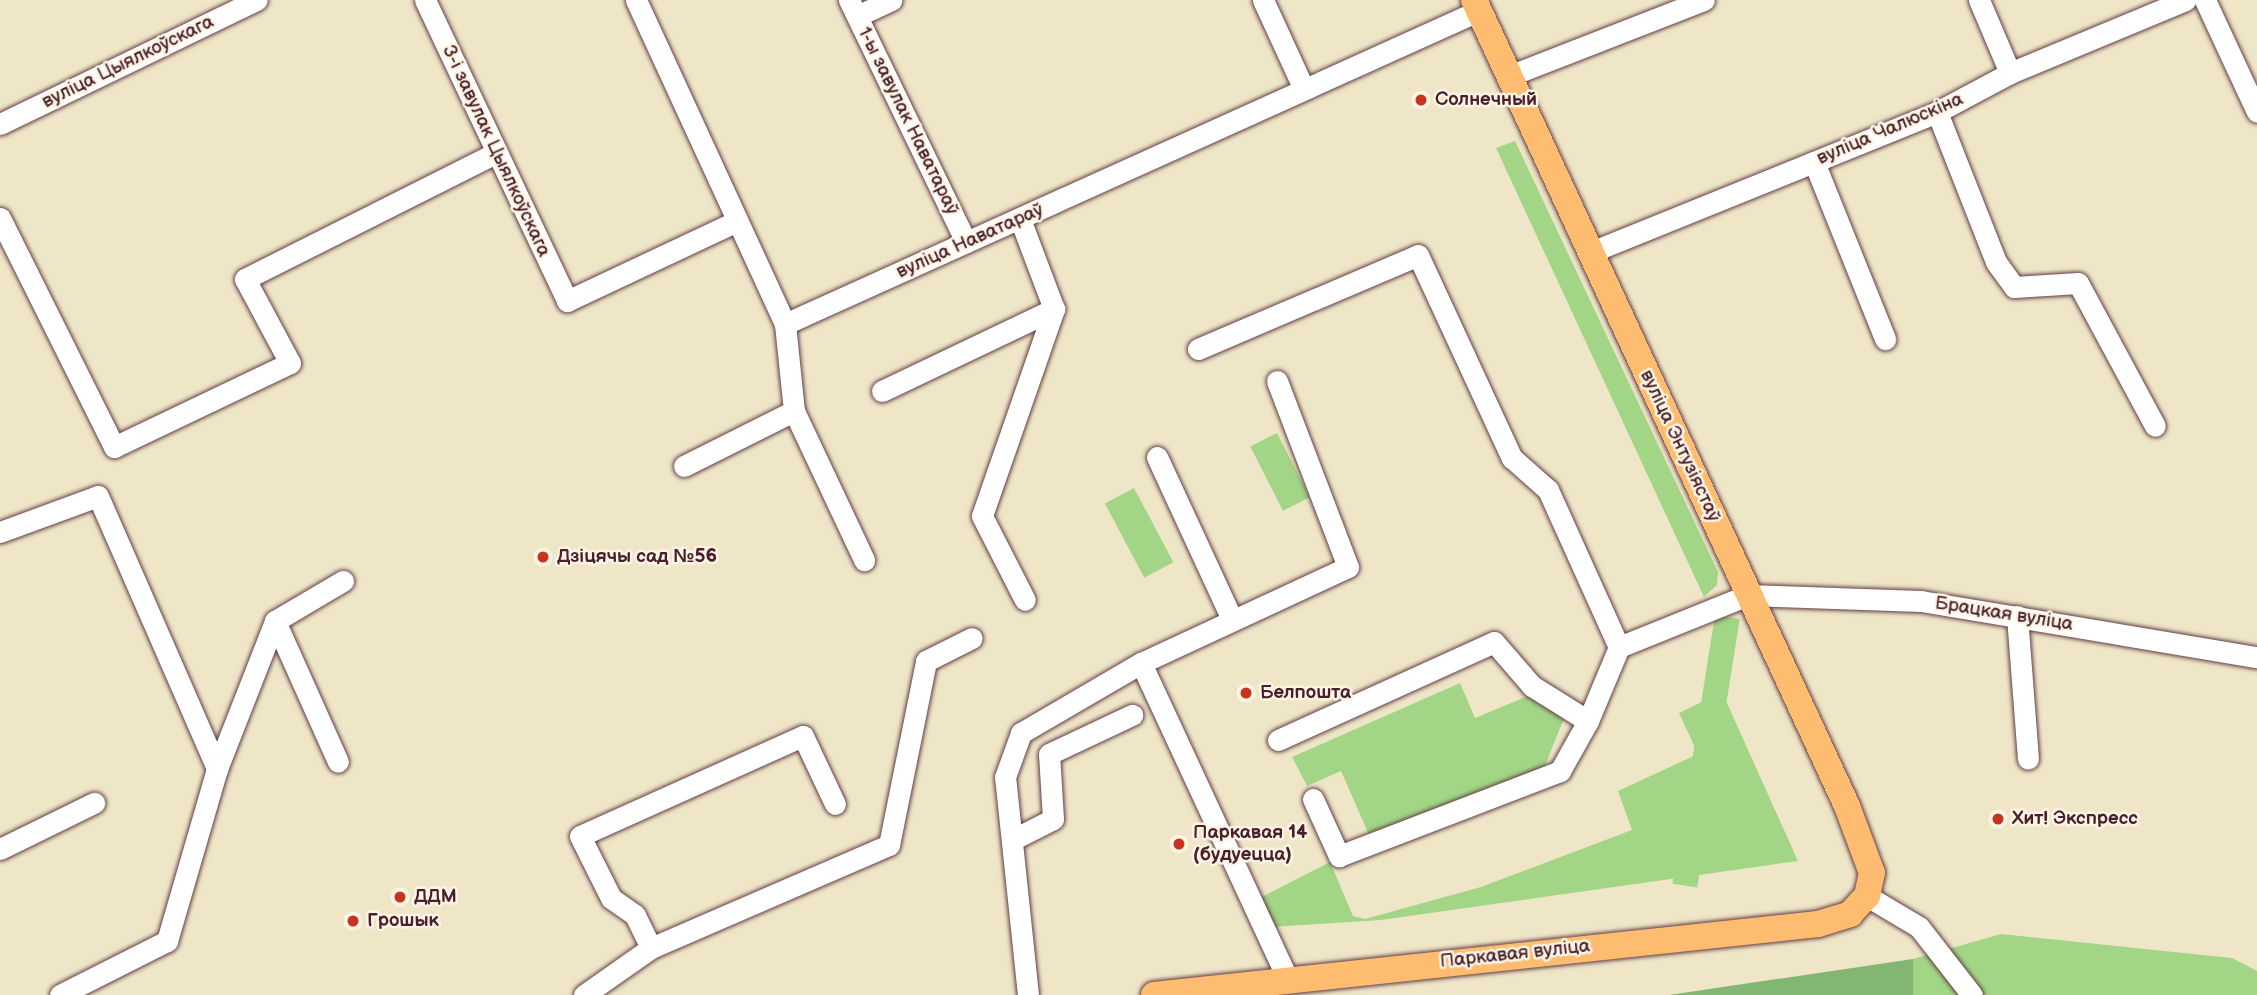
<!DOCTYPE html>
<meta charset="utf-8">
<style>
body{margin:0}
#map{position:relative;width:2257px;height:995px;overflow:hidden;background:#efe6c8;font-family:"Balsamiq Sans",sans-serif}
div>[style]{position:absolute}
.green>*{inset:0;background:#a2d686;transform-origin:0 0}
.forest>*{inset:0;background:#81b773}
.roads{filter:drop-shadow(0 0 2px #633d43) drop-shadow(0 0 2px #633d43)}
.minor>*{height:21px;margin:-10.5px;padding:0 10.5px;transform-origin:10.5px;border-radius:10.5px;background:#fff}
.major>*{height:26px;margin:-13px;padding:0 13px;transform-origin:13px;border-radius:13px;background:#febc70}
.dots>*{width:19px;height:19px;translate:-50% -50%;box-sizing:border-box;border:4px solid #fcf5e5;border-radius:50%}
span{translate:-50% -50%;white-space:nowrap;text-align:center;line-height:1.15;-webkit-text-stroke:5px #fcf5e5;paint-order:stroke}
.street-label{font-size:19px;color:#4a1f2b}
.poi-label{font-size:19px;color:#4a1f2b;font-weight:700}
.left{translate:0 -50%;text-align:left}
</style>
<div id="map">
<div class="green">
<div style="clip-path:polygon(1515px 141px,1718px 572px,1717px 585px,1704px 597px,1496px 148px)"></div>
<div style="left:1277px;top:433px;width:72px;height:30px;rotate:63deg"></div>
<div style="left:1134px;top:488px;width:84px;height:33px;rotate:62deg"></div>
<div style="left:1715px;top:615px;width:25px;height:272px;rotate:9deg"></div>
<div style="clip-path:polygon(1460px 683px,1475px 718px,1530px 695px,1565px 716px,1544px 768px,1370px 837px,1341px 771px,1307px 786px,1292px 757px)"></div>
<div style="clip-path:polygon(1722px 692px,1798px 861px,1381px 920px,1271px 927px,1260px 898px,1330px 862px,1353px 916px,1365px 919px,1481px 887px,1632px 830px,1618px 791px,1698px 754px,1679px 713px)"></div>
<div style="clip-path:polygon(2001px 934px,2232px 958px,2257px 971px,2257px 995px,1913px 995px,1913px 959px)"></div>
</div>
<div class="forest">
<div style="clip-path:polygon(1913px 959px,1913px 995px,1669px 995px)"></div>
</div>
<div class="roads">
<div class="minor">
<div style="left:425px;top:0;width:333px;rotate:64.7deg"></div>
<div style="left:567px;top:301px;width:188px;rotate:-25.2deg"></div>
<div style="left:636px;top:0;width:357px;rotate:65.3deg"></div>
<div style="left:785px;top:324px;width:760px;rotate:-24.31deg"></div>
<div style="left:849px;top:0;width:269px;rotate:64.2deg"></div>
<div style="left:1263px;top:0;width:98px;rotate:65.3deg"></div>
<div style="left:1979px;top:0;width:79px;rotate:67deg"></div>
<div style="left:2205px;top:0;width:123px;rotate:65.1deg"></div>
<div style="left:857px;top:16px;width:38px;rotate:-25deg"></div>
<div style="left:1509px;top:76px;width:209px;rotate:-21.3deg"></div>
<div style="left:1937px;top:112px;width:161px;rotate:68.5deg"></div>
<div style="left:1996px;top:262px;width:31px;rotate:54deg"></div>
<div style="left:2014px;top:287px;width:64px;rotate:-3.6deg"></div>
<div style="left:2078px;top:283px;width:162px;rotate:61.7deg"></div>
<div style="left:0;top:124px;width:285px;rotate:-25.8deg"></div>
<div style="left:1814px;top:162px;width:191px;rotate:68.1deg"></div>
<div style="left:0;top:218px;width:256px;rotate:63.5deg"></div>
<div style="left:114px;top:447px;width:195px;rotate:-25.5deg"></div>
<div style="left:290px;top:363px;width:95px;rotate:-118.2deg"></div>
<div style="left:245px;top:279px;width:282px;rotate:-26.7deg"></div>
<div style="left:1020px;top:219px;width:96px;rotate:69.3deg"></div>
<div style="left:1054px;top:309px;width:219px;rotate:109.2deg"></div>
<div style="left:982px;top:516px;width:94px;rotate:62.9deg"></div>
<div style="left:1591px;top:252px;width:373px;rotate:-22deg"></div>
<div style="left:1937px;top:112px;width:83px;rotate:-28.1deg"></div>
<div style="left:2010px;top:73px;width:190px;rotate:-22.6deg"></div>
<div style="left:785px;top:324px;width:87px;rotate:84.1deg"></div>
<div style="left:794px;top:411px;width:165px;rotate:64.8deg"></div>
<div style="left:1198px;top:349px;width:239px;rotate:-23.1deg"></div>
<div style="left:1418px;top:255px;width:224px;rotate:65.2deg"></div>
<div style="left:1512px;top:458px;width:48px;rotate:41.6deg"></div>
<div style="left:1548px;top:490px;width:172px;rotate:65.7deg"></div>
<div style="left:1277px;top:381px;width:199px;rotate:69.1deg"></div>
<div style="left:1348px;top:567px;width:228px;rotate:155.1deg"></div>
<div style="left:1141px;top:663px;width:346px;rotate:65.1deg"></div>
<div style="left:882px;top:391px;width:191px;rotate:-25.5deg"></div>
<div style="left:1157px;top:457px;width:176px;rotate:65.2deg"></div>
<div style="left:684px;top:466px;width:123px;rotate:-26.6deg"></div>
<div style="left:0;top:532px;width:104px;rotate:-20.2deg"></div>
<div style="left:98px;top:496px;width:298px;rotate:66.4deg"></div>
<div style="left:2017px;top:616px;width:143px;rotate:85.6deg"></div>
<div style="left:275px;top:621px;width:79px;rotate:-30.5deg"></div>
<div style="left:1278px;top:740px;width:237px;rotate:-24.4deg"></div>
<div style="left:1494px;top:642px;width:58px;rotate:49.2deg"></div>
<div style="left:1532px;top:686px;width:66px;rotate:32deg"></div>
<div style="left:1588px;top:721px;width:80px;rotate:-67.3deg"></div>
<div style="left:1619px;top:647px;width:139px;rotate:-22deg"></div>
<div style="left:1748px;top:595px;width:173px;rotate:2deg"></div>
<div style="left:1921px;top:601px;width:341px;rotate:9.5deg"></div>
<div style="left:1313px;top:799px;width:63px;rotate:65.5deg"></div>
<div style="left:1339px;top:856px;width:237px;rotate:-21deg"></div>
<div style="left:1560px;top:771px;width:57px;rotate:-60.8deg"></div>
<div style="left:1012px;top:840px;width:46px;rotate:-27.1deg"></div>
<div style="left:1053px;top:819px;width:65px;rotate:-93.5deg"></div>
<div style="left:1049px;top:754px;width:92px;rotate:-25.2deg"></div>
<div style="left:0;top:849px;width:105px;rotate:-26.1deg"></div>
<div style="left:1867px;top:896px;width:61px;rotate:30.8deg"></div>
<div style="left:1919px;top:927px;width:86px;rotate:52.1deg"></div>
<div style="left:651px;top:948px;width:259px;rotate:-23.4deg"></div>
<div style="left:889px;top:845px;width:188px;rotate:-78.6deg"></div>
<div style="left:926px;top:661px;width:51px;rotate:-26.6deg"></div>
<div style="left:60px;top:995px;width:120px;rotate:-26.8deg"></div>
<div style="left:167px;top:941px;width:179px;rotate:-73.8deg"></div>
<div style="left:217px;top:769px;width:159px;rotate:-68.6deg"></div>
<div style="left:275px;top:621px;width:154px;rotate:65.9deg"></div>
<div style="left:584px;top:995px;width:82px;rotate:-35deg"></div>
<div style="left:651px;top:948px;width:37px;rotate:-116deg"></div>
<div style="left:635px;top:915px;width:29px;rotate:-145deg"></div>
<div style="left:611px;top:898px;width:69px;rotate:-116.6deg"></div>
<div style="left:580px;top:836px;width:244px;rotate:-24.2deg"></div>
<div style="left:803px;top:736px;width:75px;rotate:64.8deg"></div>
<div style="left:1028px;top:995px;width:219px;rotate:-96deg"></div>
<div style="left:1005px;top:777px;width:47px;rotate:-70deg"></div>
<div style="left:1021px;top:733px;width:139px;rotate:-30.3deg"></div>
</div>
<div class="major">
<div style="left:1154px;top:995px;width:668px;rotate:-6.1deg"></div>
<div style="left:1818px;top:924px;width:34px;rotate:-17deg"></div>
<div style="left:1850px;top:914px;width:25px;rotate:-47deg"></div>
<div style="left:1867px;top:896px;width:24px;rotate:-78deg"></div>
<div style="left:1872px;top:873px;width:72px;rotate:-110.5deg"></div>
<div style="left:1847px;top:806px;width:888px;rotate:-114.83deg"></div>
</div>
</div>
<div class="dots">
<div style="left:1421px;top:100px;background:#c8321e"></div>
<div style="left:543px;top:557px;background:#c8321e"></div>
<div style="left:1246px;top:693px;background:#c8321e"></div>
<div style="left:1998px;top:819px;background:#c8321e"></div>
<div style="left:1179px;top:844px;background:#c8321e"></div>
<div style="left:400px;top:897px;background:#c8321e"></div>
<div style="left:353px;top:921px;background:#c8321e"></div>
</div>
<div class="street-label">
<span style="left:128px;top:62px;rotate:-26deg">вуліца Цыялкоўскага</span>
<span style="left:908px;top:121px;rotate:64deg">1-ы завулак Наватараў</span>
<span style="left:1890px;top:129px;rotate:-23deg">вуліца Чалюскіна</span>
<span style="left:496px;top:151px;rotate:65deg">3-і завулак Цыялкоўскага</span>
<span style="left:970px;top:241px;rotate:-24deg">вуліца Наватараў</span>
<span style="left:1680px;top:446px;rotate:65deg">вуліца Энтузіястаў</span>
<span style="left:2004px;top:614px;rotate:9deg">Брацкая вуліца</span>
<span style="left:1515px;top:954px;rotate:-6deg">Паркавая вуліца</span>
</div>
<div class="poi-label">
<span class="left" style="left:1435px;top:100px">Солнечный</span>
<span class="left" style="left:557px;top:557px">Дзіцячы сад №56</span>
<span class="left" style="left:1260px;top:693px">Белпошта</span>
<span class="left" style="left:2012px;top:819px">Хит! Экспресс</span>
<span class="left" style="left:1193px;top:844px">Паркавая 14<br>(будуецца)</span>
<span class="left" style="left:414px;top:897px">ДДМ</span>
<span class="left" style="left:367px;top:921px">Грошык</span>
</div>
</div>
